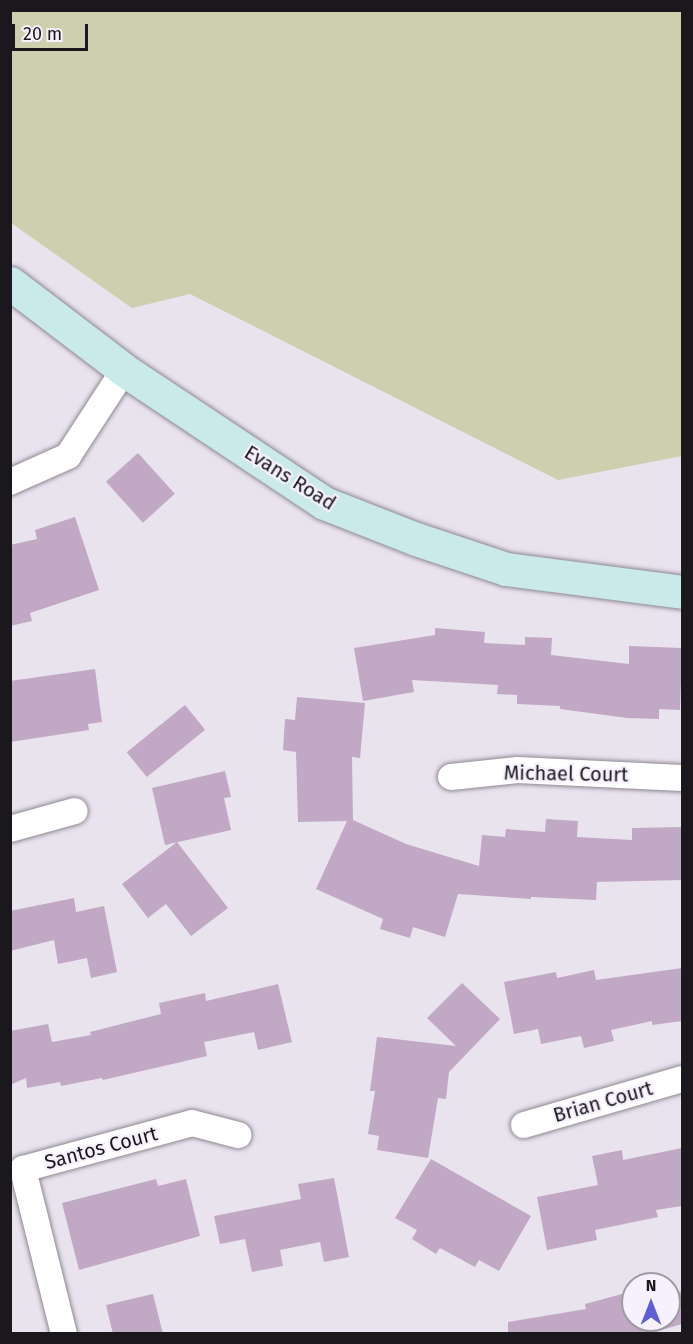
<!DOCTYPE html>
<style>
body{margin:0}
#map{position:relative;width:693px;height:1344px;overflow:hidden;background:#e9e3ee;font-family:"Fira Sans",sans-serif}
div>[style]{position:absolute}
.green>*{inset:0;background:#cdcfae}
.building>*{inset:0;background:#c1a8c4;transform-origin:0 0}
.roads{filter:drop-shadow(0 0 2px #8e8993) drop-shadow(0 0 2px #8e8993)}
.street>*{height:26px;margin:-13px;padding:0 13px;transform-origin:13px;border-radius:13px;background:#fff}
.secondary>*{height:33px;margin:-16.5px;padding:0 16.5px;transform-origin:16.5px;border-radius:16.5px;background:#cae9e9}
span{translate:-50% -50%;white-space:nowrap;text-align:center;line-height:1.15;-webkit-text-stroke:4.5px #f6f1fc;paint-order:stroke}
.street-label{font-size:20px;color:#1a181c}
.frame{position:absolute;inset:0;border:12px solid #1a181c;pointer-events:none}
.north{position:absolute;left:621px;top:1272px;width:60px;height:60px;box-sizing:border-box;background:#f6f1fc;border:2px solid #9e9aa2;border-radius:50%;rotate:0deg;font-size:16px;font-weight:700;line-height:24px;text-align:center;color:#1a181c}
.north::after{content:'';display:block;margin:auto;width:21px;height:27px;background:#605ed6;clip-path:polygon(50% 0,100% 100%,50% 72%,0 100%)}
.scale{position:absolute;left:12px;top:24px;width:76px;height:27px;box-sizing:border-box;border:3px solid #1a181c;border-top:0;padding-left:8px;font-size:18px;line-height:21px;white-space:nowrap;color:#1a181c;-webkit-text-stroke:4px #f6f1fc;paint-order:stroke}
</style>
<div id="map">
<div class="green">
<div style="clip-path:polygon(11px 10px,682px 11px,682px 456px,558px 480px,190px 294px,132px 308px,11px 223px)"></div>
</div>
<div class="building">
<div style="left:138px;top:453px;width:55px;height:43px;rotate:48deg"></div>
<div style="clip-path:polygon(75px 517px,99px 590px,30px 613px,32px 621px,10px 626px,10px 545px,37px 539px,35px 530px)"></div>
<div style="clip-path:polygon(435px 628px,485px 632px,484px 643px,525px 645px,525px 637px,552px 638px,551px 655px,629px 664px,629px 646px,682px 648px,680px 710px,659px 709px,659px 719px,627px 718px,560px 709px,560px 706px,517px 704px,517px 695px,497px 694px,498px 685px,412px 680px,414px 692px,363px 701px,354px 648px,435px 635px)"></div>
<div style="clip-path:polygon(95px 669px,102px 722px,88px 724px,89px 730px,10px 742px,10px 681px)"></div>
<div style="clip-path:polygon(297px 697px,365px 703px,360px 758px,352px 757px,353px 820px,406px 844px,479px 866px,482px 835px,505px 837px,506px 829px,545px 832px,546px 819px,578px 821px,577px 837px,632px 840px,632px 828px,682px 827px,682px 880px,597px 882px,596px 900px,531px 897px,531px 899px,458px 894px,445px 937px,413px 927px,410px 938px,380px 929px,383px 919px,316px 889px,347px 821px,298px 822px,296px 752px,283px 750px,285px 719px,295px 720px)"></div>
<div style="left:185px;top:705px;width:32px;height:75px;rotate:51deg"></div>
<div style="clip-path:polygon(225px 771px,231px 797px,224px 798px,231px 830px,165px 845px,152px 788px)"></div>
<div style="clip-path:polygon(177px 842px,228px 908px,191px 936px,166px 904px,148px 918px,122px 884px)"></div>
<div style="clip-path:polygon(74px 898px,76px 912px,104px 906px,117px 972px,91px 978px,87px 958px,58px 964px,54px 940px,10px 951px,10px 911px)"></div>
<div style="clip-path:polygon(682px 968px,682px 1021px,652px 1025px,652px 1021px,611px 1030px,614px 1041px,584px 1048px,581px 1036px,541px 1044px,538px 1029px,514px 1034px,504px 982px,556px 972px,557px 978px,594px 970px,596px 980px)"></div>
<div style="clip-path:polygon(462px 983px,500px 1019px,449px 1072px,446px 1099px,438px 1098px,428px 1158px,377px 1150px,379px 1136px,368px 1134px,375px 1091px,370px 1091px,377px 1037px,456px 1046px,427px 1018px)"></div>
<div style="clip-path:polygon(278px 984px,292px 1042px,258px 1050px,254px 1032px,204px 1042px,207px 1056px,103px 1080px,102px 1078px,61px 1086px,60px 1082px,27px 1088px,26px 1078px,10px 1085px,10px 1031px,48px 1024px,52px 1042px,91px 1035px,90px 1032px,161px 1014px,159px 1003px,205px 993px,206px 1001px)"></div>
<div style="clip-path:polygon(682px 1148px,682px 1206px,656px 1210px,658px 1217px,595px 1230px,597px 1240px,547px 1250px,537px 1197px,598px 1185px,592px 1156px,622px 1150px,623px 1160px)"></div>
<div style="clip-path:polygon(431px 1159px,531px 1216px,499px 1271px,479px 1260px,475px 1267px,440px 1248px,436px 1254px,412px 1239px,417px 1230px,395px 1218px)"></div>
<div style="clip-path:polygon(334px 1178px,349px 1257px,324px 1262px,320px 1242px,280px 1250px,283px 1266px,252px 1272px,245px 1239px,220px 1244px,214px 1216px,301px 1199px,298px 1184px)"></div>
<div style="clip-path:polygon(156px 1179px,158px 1186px,186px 1179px,200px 1236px,79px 1270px,62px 1203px)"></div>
<div style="clip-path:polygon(633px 1291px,633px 1320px,669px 1320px,669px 1295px,682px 1291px,682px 1324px,648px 1334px,508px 1334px,508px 1322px,586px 1309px,585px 1304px)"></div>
<div style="clip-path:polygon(153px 1294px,163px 1334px,113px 1334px,106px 1305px)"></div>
</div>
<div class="roads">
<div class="street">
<div style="left:10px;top:482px;width:64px;rotate:-24.1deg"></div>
<div style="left:68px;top:456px;width:103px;rotate:-56.9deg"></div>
<div style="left:451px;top:777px;width:67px;rotate:-6deg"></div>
<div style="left:518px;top:770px;width:164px;rotate:2.8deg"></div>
<div style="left:10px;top:829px;width:67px;rotate:-15.5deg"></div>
<div style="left:524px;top:1125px;width:165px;rotate:-16.2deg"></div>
<div style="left:64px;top:1334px;width:170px;rotate:-104deg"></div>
<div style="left:23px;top:1169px;width:175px;rotate:-15.2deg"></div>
<div style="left:192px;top:1123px;width:48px;rotate:14.6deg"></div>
</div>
<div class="secondary">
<div style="left:10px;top:283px;width:143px;rotate:37.3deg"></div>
<div style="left:124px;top:370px;width:240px;rotate:33.6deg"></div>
<div style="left:324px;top:503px;width:99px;rotate:21.4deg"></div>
<div style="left:416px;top:539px;width:95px;rotate:18.4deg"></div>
<div style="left:506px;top:569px;width:177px;rotate:7.4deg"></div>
</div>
</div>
<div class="street-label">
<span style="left:290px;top:478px;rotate:32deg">Evans Road</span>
<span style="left:566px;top:774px;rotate:1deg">Michael Court</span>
<span style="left:603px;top:1102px;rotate:-16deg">Brian Court</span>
<span style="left:101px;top:1148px;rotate:-15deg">Santos Court</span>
</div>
<div class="frame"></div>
<div class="north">N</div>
<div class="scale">20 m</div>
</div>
